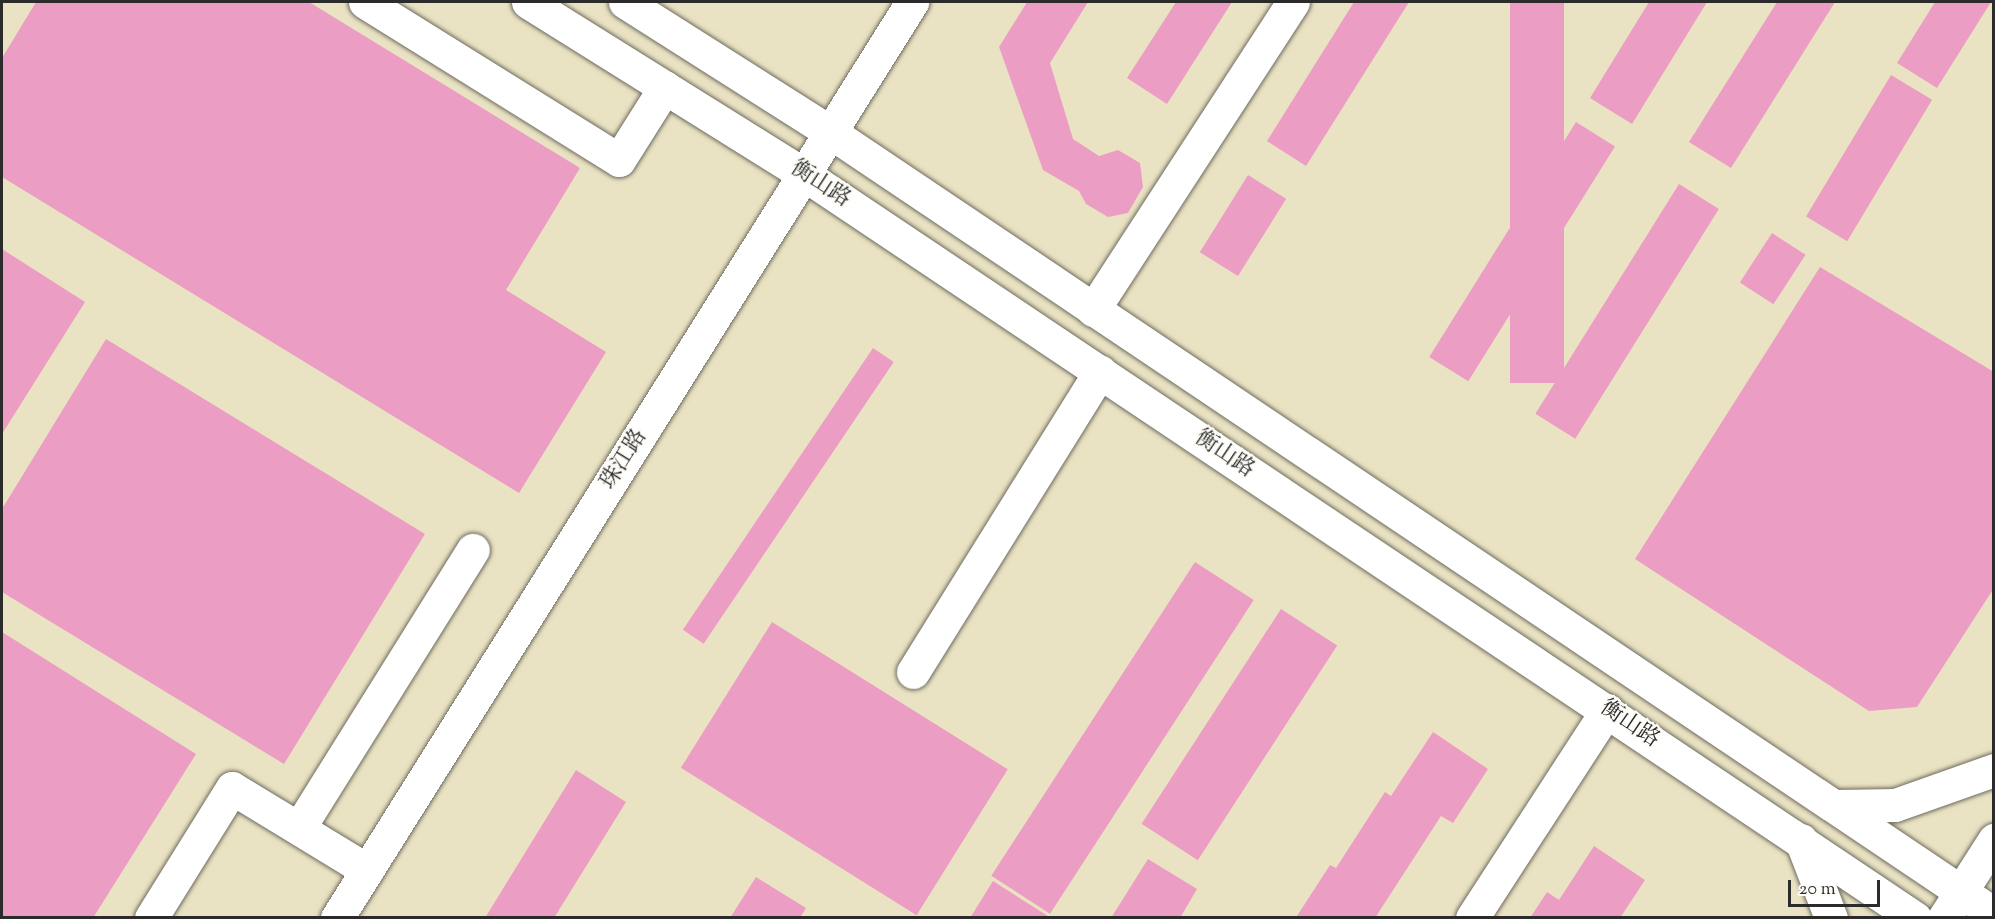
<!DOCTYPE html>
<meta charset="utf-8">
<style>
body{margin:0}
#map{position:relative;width:1995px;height:919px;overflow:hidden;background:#eae3c3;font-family:"Sorts Mill Goudy","Noto Serif SC",serif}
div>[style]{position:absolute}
.building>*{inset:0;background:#ec9dc3;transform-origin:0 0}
.roads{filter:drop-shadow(0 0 2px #6e6b60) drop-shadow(0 0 2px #6e6b60)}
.street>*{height:33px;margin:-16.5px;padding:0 16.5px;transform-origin:16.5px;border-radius:16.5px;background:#fff}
.secondary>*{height:33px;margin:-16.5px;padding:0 16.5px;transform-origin:16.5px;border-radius:16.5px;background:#fff}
.primary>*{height:33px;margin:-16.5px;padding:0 16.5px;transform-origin:16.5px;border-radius:16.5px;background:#fff}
span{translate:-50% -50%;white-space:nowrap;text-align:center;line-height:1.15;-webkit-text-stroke:4.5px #fdfcf7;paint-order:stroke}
.street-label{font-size:22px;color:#2b2b2b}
.frame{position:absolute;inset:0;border:3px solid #2b2b2b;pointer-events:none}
.scale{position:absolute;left:1788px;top:880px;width:92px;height:27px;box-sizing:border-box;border:3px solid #2b2b2b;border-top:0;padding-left:8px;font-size:18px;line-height:21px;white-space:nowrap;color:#2b2b2b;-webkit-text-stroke:4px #fdfcf7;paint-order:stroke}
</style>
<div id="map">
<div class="building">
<div style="clip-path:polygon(36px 2px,309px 2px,580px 168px,506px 290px,606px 352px,519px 493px,2px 177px,2px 58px)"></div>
<div style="clip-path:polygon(1027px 2px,1088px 2px,1050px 63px,1073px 139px,1099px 156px,1118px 150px,1140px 163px,1143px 187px,1128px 213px,1108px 217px,1086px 204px,1079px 191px,1043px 170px,999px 47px)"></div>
<div style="clip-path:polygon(1176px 2px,1232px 2px,1167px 104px,1127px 78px)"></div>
<div style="clip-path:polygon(1354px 2px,1409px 2px,1306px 166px,1267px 141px)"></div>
<div style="left:1510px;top:2px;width:54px;height:381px"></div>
<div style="clip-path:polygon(1649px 2px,1707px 2px,1632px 124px,1590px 98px)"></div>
<div style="clip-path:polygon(1777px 2px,1835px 2px,1731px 168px,1689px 142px)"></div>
<div style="clip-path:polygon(1935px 2px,1991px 2px,1937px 88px,1897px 63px)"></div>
<div style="left:1891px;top:75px;width:48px;height:165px;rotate:31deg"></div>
<div style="left:1576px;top:122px;width:46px;height:277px;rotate:32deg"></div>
<div style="left:1248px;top:175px;width:45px;height:91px;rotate:32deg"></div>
<div style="left:1679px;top:184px;width:47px;height:271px;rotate:32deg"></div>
<div style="left:1772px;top:233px;width:40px;height:59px;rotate:33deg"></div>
<div style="clip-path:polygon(2px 249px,85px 302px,2px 434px)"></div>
<div style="clip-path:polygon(1820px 267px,1994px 372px,1994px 588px,1917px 707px,1869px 711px,1635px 559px)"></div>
<div style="clip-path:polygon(106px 339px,425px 534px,284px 764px,2px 592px,2px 509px)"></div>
<div style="left:873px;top:348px;width:25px;height:340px;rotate:34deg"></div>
<div style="left:1195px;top:562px;width:70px;height:374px;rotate:33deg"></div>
<div style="left:1281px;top:609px;width:67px;height:256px;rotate:33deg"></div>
<div style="left:772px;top:622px;width:278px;height:172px;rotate:32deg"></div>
<div style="clip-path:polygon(2px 632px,196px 754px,93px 918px,2px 918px)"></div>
<div style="clip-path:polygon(1433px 732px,1488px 769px,1453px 823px,1441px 816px,1375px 918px,1297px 916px,1330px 865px,1336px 868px,1385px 792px,1391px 796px)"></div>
<div style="clip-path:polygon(576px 770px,626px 802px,554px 918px,485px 918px)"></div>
<div style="clip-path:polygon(1594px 846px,1645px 880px,1620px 918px,1530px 918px,1547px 892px,1559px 900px)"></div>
<div style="clip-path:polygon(1148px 859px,1197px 889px,1180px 918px,1111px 918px)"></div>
<div style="clip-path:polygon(756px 877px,806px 908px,800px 918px,730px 918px)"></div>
<div style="clip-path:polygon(993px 881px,1051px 918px,970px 918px)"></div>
</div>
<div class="roads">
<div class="street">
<div style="left:365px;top:2px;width:299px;rotate:31.9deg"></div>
<div style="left:619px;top:160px;width:86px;rotate:-57.8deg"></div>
<div style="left:1093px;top:310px;width:367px;rotate:-57deg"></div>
<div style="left:913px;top:672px;width:354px;rotate:-58.1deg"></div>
<div style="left:299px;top:828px;width:328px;rotate:-58deg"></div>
<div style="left:151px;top:918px;width:153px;rotate:-58.1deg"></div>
<div style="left:232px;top:788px;width:158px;rotate:31.3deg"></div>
<div style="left:1472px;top:918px;width:248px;rotate:-57deg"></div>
</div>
<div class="secondary">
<div style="left:528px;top:2px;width:327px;rotate:32deg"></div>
<div style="left:805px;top:175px;width:1336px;rotate:33.8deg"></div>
<div style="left:625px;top:2px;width:243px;rotate:32.4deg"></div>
<div style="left:830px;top:132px;width:1402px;rotate:33.89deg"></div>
<div style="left:1836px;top:806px;width:59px;rotate:-1deg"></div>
<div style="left:1895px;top:805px;width:105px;rotate:-19.5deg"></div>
<div style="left:337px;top:918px;width:1082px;rotate:-57.88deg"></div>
</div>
<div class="primary">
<div style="left:1801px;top:840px;width:84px;rotate:69deg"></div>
<div style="left:1944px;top:918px;width:93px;rotate:-57.3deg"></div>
</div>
</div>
<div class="street-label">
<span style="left:820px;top:185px;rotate:33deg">衡山路</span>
<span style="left:1224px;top:455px;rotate:34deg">衡山路</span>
<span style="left:625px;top:460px;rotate:-58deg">珠江路</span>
<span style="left:1629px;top:725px;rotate:34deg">衡山路</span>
</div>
<div class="frame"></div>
<div class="scale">20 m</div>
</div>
